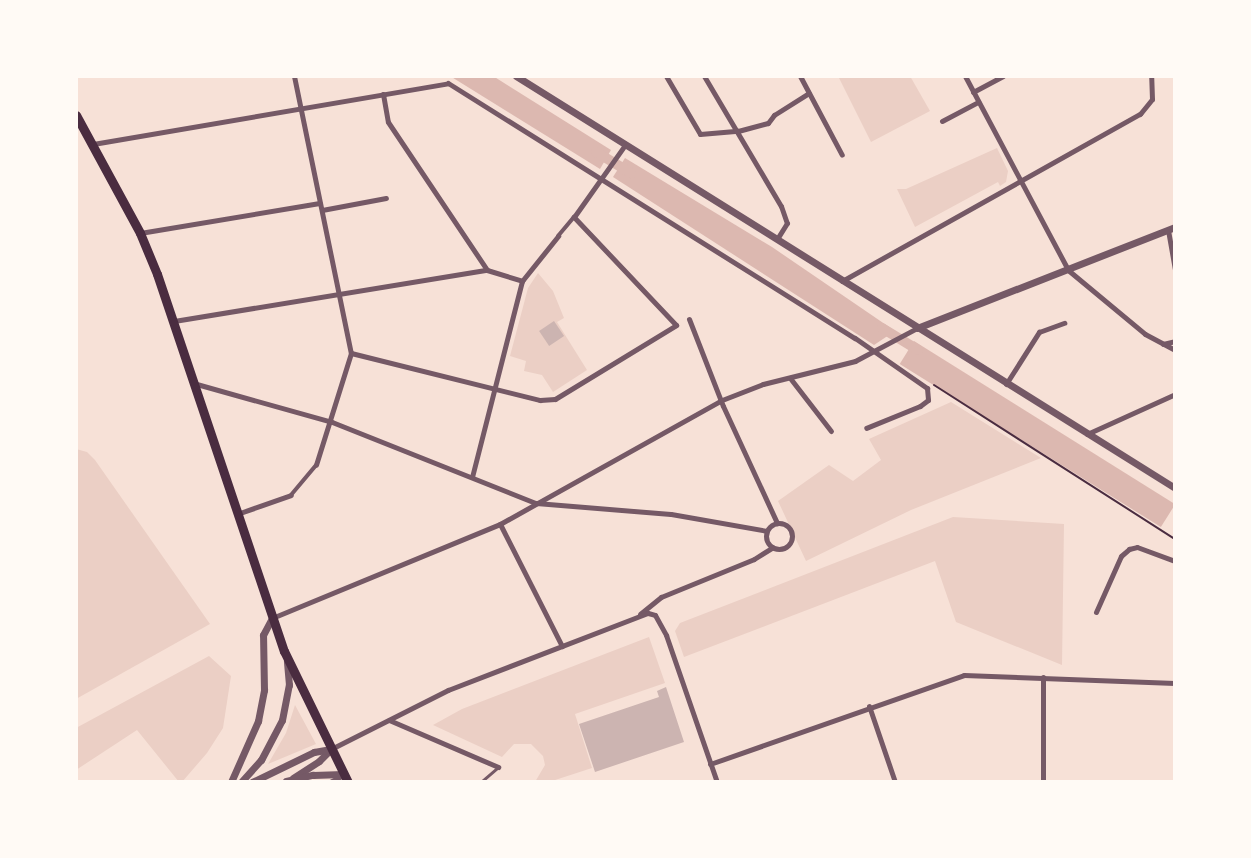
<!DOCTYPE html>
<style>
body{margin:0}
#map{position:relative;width:1251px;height:858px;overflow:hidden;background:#f7e1d7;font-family:"Times New Roman",serif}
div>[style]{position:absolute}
.green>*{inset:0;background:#ebcfc5}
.water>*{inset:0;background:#dcb8b0;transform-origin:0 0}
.canal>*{height:10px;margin:-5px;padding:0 5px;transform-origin:5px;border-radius:5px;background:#dcb8b0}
.building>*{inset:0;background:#ccb4b1;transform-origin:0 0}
.path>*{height:2px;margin:-1px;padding:0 1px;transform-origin:1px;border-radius:1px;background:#4a2c40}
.service>*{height:2.5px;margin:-1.25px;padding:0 1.25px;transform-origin:1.25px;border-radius:1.25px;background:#755966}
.pedestrian>*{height:4px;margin:-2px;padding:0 2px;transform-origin:2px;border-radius:2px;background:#755966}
.minor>*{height:5px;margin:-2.5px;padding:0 2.5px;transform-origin:2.5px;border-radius:2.5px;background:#755966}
.minor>.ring{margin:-2.5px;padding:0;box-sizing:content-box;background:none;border:5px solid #755966;border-radius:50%}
.tertiary>*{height:7px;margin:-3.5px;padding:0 3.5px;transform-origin:3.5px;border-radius:3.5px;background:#755966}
.primary>*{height:9px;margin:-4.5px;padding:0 4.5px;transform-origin:4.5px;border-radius:4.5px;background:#4a2c40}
span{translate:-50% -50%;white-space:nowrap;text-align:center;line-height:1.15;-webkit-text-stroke:4px #fffaf5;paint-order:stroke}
.frame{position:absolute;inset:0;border:78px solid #fffaf5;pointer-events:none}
</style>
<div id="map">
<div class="green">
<div style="clip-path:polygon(838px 76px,910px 76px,930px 111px,871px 142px)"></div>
<div style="clip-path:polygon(997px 148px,1008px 171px,1006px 182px,1000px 186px,998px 182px,915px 227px,897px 189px,906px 189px)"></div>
<div style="clip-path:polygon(538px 273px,553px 291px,564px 318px,557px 322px,587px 370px,553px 392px,542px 375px,524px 371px,526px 361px,510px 356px,528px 288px)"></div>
<div style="clip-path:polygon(951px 402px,1041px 458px,911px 510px,806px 561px,778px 501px,829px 465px,853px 481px,881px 460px,869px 439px)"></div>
<div style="clip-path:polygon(76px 449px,87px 452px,95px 460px,210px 624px,76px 699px)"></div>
<div style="clip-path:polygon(953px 517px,1064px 524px,1062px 665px,956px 622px,935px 561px,684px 657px,675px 631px,680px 623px)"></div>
<div style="clip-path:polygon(649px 637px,665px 683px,575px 714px,592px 768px,549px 782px,535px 782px,545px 765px,543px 756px,531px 744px,514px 744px,502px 757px,433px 725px,462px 709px)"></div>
<div style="clip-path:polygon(209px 656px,231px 676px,223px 728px,207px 753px,182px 782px,179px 782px,137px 730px,76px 770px,76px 728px)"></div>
<div style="clip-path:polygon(295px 705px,316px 744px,268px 764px,286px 733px)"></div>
</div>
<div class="water">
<div style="clip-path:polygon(450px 76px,493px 76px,611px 150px,600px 169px)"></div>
<div style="clip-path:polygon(625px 158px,772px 247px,895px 331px,874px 345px,613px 177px)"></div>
<div style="left:914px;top:341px;width:308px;height:27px;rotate:32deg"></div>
</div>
<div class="canal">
<div style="left:596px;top:152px;width:41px;rotate:31deg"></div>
<div style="left:882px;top:328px;width:42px;rotate:31.4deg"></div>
</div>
<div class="building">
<div style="left:554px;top:321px;width:18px;height:18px;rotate:56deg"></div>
<div style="clip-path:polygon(666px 687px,684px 742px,595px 772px,579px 724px,659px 697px,657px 691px)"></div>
</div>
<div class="path">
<div style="left:934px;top:385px;width:286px;rotate:32.6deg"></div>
</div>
<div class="service">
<div style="left:481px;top:782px;width:23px;rotate:-41deg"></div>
</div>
<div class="pedestrian">
<div style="left:558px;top:236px;width:25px;rotate:-50deg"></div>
<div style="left:291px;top:495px;width:39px;rotate:-50deg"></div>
</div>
<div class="minor">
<div style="left:294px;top:76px;width:283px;rotate:78.4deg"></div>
<div style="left:351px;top:353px;width:117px;rotate:107.4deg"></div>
<div style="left:666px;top:76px;width:67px;rotate:59.6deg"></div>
<div style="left:700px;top:134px;width:38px;rotate:-5deg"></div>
<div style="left:738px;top:131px;width:31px;rotate:-15deg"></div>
<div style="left:768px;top:123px;width:10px;rotate:-53deg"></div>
<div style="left:774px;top:115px;width:41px;rotate:-32.2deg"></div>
<div style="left:704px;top:76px;width:151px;rotate:59.4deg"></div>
<div style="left:781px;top:206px;width:18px;rotate:71deg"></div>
<div style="left:787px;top:223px;width:19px;rotate:122deg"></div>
<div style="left:800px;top:76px;width:89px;rotate:62deg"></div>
<div style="left:965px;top:76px;width:220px;rotate:62deg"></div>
<div style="left:1068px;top:270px;width:100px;rotate:39.7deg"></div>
<div style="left:1145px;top:334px;width:34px;rotate:28deg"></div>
<div style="left:973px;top:92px;width:34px;rotate:-28deg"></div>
<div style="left:383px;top:94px;width:28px;rotate:80deg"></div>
<div style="left:388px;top:122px;width:178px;rotate:56.2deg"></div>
<div style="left:942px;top:121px;width:41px;rotate:-27.8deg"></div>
<div style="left:93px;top:144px;width:360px;rotate:-9.7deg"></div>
<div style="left:448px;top:83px;width:480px;rotate:32.1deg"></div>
<div style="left:855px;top:338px;width:88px;rotate:34.8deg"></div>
<div style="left:927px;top:388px;width:12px;rotate:85deg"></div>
<div style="left:928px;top:400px;width:10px;rotate:143deg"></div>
<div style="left:920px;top:406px;width:58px;rotate:157.8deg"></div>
<div style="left:322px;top:210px;width:65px;rotate:-10.6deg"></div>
<div style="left:1168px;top:230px;width:40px;rotate:80deg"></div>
<div style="left:140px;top:233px;width:182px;rotate:-9.5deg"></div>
<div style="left:842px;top:281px;width:342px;rotate:-29.3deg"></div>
<div style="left:1140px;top:114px;width:19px;rotate:-51deg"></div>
<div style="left:1152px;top:99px;width:23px;rotate:-92deg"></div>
<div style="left:689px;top:319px;width:93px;rotate:68.7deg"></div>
<div style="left:723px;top:406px;width:129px;rotate:65.2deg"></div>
<div style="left:174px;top:321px;width:317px;rotate:-9.3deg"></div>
<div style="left:487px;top:270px;width:37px;rotate:17deg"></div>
<div style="left:1163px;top:344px;width:12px;rotate:-14deg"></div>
<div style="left:351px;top:353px;width:195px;rotate:14deg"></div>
<div style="left:540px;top:400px;width:15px;rotate:-4deg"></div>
<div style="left:555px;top:399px;width:142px;rotate:-31.4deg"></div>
<div style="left:676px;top:325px;width:149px;rotate:-133.4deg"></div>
<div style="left:574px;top:217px;width:88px;rotate:-54.7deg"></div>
<div style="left:790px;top:378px;width:67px;rotate:52.3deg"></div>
<div style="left:193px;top:383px;width:144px;rotate:15.7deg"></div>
<div style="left:332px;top:422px;width:219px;rotate:21.7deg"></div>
<div style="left:536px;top:503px;width:135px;rotate:4.7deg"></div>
<div style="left:671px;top:514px;width:97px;rotate:10deg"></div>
<div style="left:1006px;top:384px;width:62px;rotate:-57.6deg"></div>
<div style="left:1039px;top:332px;width:27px;rotate:-20deg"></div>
<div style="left:1087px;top:434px;width:97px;rotate:-24.4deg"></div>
<div style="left:472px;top:477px;width:202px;rotate:-75.7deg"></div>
<div style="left:522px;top:281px;width:58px;rotate:-51.3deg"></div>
<div style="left:237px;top:514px;width:57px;rotate:-19.4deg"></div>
<div class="ring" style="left:766px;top:523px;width:21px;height:21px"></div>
<div style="left:500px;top:524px;width:137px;rotate:63.1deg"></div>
<div style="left:1096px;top:612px;width:61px;rotate:-65.9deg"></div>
<div style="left:1121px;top:556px;width:11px;rotate:-41deg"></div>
<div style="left:1129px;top:549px;width:8px;rotate:-14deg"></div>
<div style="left:1137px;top:547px;width:40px;rotate:20.2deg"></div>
<div style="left:640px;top:614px;width:27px;rotate:-39deg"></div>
<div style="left:661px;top:597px;width:100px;rotate:-22.2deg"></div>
<div style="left:754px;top:559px;width:22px;rotate:-32deg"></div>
<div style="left:272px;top:618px;width:247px;rotate:-22.4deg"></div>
<div style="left:500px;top:524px;width:254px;rotate:-29.2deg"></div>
<div style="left:722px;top:400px;width:44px;rotate:-21.3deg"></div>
<div style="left:763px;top:384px;width:95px;rotate:-14deg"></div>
<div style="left:855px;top:361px;width:70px;rotate:-28deg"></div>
<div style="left:869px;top:706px;width:80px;rotate:71.1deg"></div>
<div style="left:389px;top:720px;width:119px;rotate:23.3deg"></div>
<div style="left:331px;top:749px;width:131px;rotate:-26.8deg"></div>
<div style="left:448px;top:690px;width:214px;rotate:-21.1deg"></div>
<div style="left:648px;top:613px;width:7px;rotate:16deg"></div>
<div style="left:655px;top:615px;width:23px;rotate:61deg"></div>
<div style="left:666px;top:635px;width:156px;rotate:70.9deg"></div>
<div style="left:710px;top:764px;width:269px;rotate:-19.3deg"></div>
<div style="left:964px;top:675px;width:211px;rotate:2.2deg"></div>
<div style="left:330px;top:782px;width:15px;rotate:-28deg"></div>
<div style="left:1043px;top:782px;width:105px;rotate:-90deg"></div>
</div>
<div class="tertiary">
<div style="left:516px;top:76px;width:777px;rotate:32.01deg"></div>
<div style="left:917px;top:328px;width:277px;rotate:-21.4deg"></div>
<div style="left:293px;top:778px;width:31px;rotate:-33deg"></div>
<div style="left:319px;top:761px;width:17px;rotate:-45deg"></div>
<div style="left:286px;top:781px;width:28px;rotate:-13deg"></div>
<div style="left:313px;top:775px;width:30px;rotate:-2deg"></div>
<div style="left:231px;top:782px;width:67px;rotate:-66.1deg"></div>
<div style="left:258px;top:721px;width:32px;rotate:-79deg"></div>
<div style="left:264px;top:690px;width:55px;rotate:-91deg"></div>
<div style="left:263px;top:635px;width:19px;rotate:-62deg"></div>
<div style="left:241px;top:782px;width:30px;rotate:-48deg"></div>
<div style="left:261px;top:760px;width:45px;rotate:-62.3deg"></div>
<div style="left:282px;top:720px;width:36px;rotate:-79deg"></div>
<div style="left:289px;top:685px;width:24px;rotate:-95deg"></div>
<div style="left:252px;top:782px;width:69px;rotate:-25.8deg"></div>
<div style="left:314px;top:752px;width:17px;rotate:-10deg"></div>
</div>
<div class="primary">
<div style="left:76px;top:115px;width:134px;rotate:61.5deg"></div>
<div style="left:140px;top:233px;width:44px;rotate:67.5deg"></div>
<div style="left:157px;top:274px;width:398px;rotate:71.4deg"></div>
<div style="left:284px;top:651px;width:146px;rotate:64deg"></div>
</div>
<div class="frame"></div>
</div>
